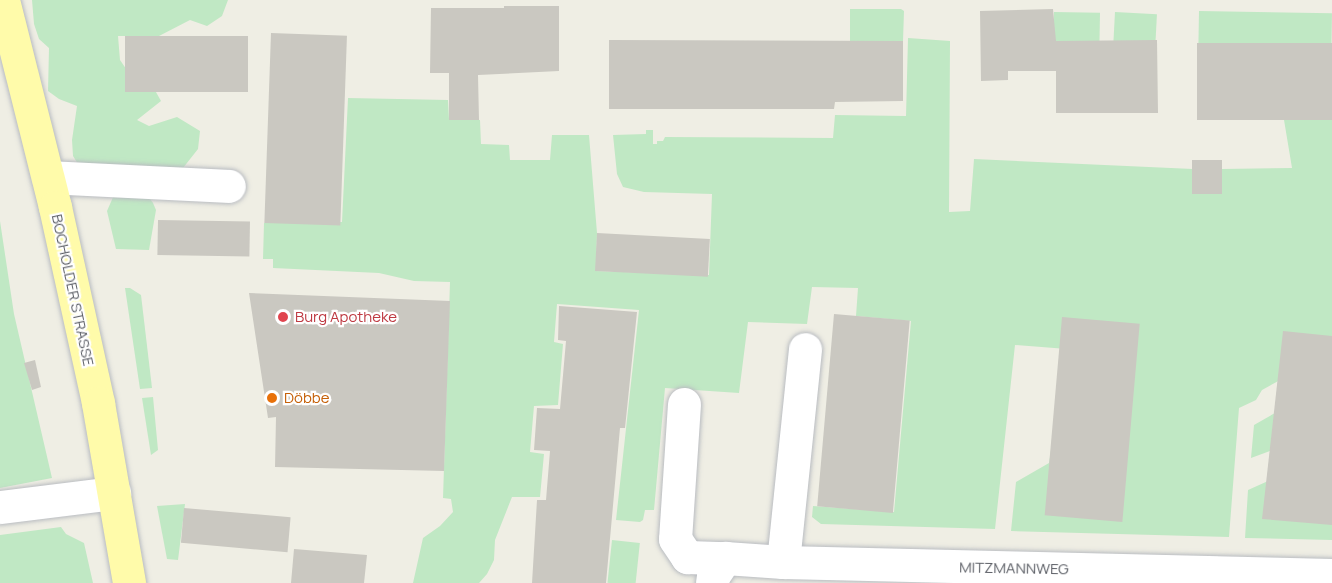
<!DOCTYPE html>
<meta charset="utf-8">
<style>
body{margin:0}
#map{position:relative;width:1332px;height:583px;overflow:hidden;background:#efeee4;font-family:Manrope,sans-serif}
div>[style]{position:absolute}
.green>*{inset:0;background:#c0e8c4;transform-origin:0 0}
.building>*{inset:0;background:#cac8c1;transform-origin:0 0}
.roads{filter:drop-shadow(0 0 2px #b9bcc1) drop-shadow(0 0 2px #b9bcc1)}
.minor>*{height:33px;margin:-16.5px;padding:0 16.5px;transform-origin:16.5px;border-radius:16.5px;background:#fff}
.major>*{height:33px;margin:-16.5px;padding:0 16.5px;transform-origin:16.5px;border-radius:16.5px;background:#fffbaa}
.dots>*{width:16px;height:16px;translate:-50% -50%;box-sizing:border-box;border:3px solid #fff;border-radius:50%}
span{translate:-50% -50%;white-space:nowrap;text-align:center;line-height:1.15;-webkit-text-stroke:4.5px #fff;paint-order:stroke}
.street-label{font-size:15px;color:#5c5f66}
.health-label{font-size:15px;color:#be3a42}
.left{translate:0 -50%;text-align:left}
.food-label{font-size:15px;color:#c56008}
</style>
<div id="map">
<div class="green">
<div style="clip-path:polygon(32px 0,228px 0,222px 16px,207px 26px,190px 20px,159px 36px,118px 36px,120px 60px,131px 76px,152px 85px,161px 101px,137px 120px,149px 126px,177px 117px,200px 131px,198px 149px,183px 168px,85px 175px,73px 156px,72px 140px,77px 106px,59px 99px,48px 91px,49px 48px,39px 39px,34px 24px)"></div>
<div style="clip-path:polygon(850px 9px,901px 9px,904px 11px,903px 41px,850px 41px)"></div>
<div style="left:1199px;top:11px;width:133px;height:32px;rotate:1deg"></div>
<div style="left:1054px;top:12px;width:46px;height:29px;rotate:1deg"></div>
<div style="left:1115px;top:12px;width:42px;height:29px;rotate:3deg"></div>
<div style="clip-path:polygon(908px 38px,950px 41px,949px 212px,970px 211px,974px 159px,1193px 169px,1193px 194px,1222px 194px,1222px 169px,1292px 168px,1284px 120px,1332px 120px,1332px 540px,1245px 538px,1248px 490px,1275px 478px,1275px 449px,1251px 458px,1254px 425px,1282px 409px,1282px 379px,1262px 390px,1256px 400px,1239px 408px,1229px 537px,1011px 531px,1016px 482px,1049px 463px,1067px 349px,1015px 345px,995px 529px,821px 524px,812px 517px,813px 506px,894px 512px,911px 321px,856px 316px,858px 288px,812px 287px,807px 324px,748px 322px,739px 393px,665px 388px,654px 510px,645px 510px,643px 520px,640px 522px,616px 520px,639px 310px,557px 304px,554px 342px,563px 344px,558px 405px,534px 406px,530px 452px,544px 454px,540px 497px,512px 497px,495px 540px,494px 560px,487px 574px,479px 583px,413px 583px,423px 538px,440px 526px,453px 512px,451px 499px,443px 498px,450px 282px,414px 281px,379px 273px,273px 268px,273px 259px,263px 259px,264px 223px,342px 222px,348px 98px,448px 100px,449px 119px,480px 120px,481px 144px,509px 145px,510px 160px,550px 160px,552px 135px,589px 135px,597px 233px,596px 271px,709px 275px,712px 194px,644px 192px,623px 187px,617px 174px,613px 135px,646px 134px,646px 130px,653px 130px,653px 144px,657px 144px,657px 141px,663px 141px,665px 137px,833px 138px,835px 115px,906px 116px)"></div>
<div style="clip-path:polygon(114px 195px,148px 196px,153px 203px,156px 210px,149px 250px,116px 249px,107px 211px)"></div>
<div style="clip-path:polygon(0 221px,14px 314px,52px 478px,0 488px)"></div>
<div style="clip-path:polygon(125px 288px,130px 288px,141px 295px,152px 388px,140px 389px)"></div>
<div style="clip-path:polygon(153px 397px,158px 450px,151px 455px,142px 398px)"></div>
<div style="clip-path:polygon(185px 504px,178px 560px,167px 559px,157px 506px)"></div>
<div style="clip-path:polygon(61px 527px,66px 534px,84px 543px,93px 583px,0 583px,0 535px)"></div>
<div style="left:612px;top:540px;width:28px;height:43px;rotate:6deg"></div>
</div>
<div class="building">
<div style="clip-path:polygon(504px 6px,559px 6px,559px 71px,478px 75px,479px 120px,449px 120px,449px 73px,430px 73px,431px 8px,504px 8px)"></div>
<div style="clip-path:polygon(1053px 9px,1056px 41px,1157px 40px,1158px 113px,1056px 113px,1056px 71px,1008px 71px,1008px 80px,981px 81px,980px 11px)"></div>
<div style="left:271px;top:33px;width:76px;height:190px;rotate:2deg"></div>
<div style="left:125px;top:36px;width:123px;height:56px"></div>
<div style="clip-path:polygon(609px 40px,903px 41px,903px 101px,835px 102px,834px 109px,609px 109px)"></div>
<div style="left:1197px;top:43px;width:135px;height:77px"></div>
<div style="left:1192px;top:160px;width:30px;height:34px"></div>
<div style="left:158px;top:220px;width:92px;height:35px;rotate:1deg"></div>
<div style="left:597px;top:233px;width:113px;height:38px;rotate:3deg"></div>
<div style="clip-path:polygon(249px 293px,450px 301px,444px 471px,275px 467px,276px 417px,268px 418px)"></div>
<div style="clip-path:polygon(559px 306px,637px 312px,625px 428px,620px 428px,606px 583px,532px 583px,537px 500px,546px 500px,550px 451px,534px 450px,537px 408px,560px 409px,566px 341px,558px 340px)"></div>
<div style="left:834px;top:314px;width:76px;height:193px;rotate:5deg"></div>
<div style="left:1062px;top:317px;width:78px;height:199px;rotate:5deg"></div>
<div style="clip-path:polygon(1283px 331px,1332px 336px,1332px 525px,1262px 519px)"></div>
<div style="clip-path:polygon(35px 360px,41px 387px,32px 390px,24px 363px)"></div>
<div style="left:184px;top:508px;width:107px;height:35px;rotate:5deg"></div>
<div style="clip-path:polygon(294px 549px,367px 555px,364px 583px,291px 583px)"></div>
</div>
<div class="roads">
<div class="minor">
<div style="left:48px;top:177px;width:181px;rotate:2.8deg"></div>
<div style="left:684px;top:404px;width:135px;rotate:93.8deg"></div>
<div style="left:675px;top:539px;width:22px;rotate:56deg"></div>
<div style="left:687px;top:557px;width:38px;rotate:2deg"></div>
<div style="left:0;top:507px;width:115px;rotate:-7deg"></div>
<div style="left:783px;top:562px;width:214px;rotate:-84.1deg"></div>
<div style="left:712px;top:583px;width:7px;rotate:-82deg"></div>
<div style="left:713px;top:576px;width:22px;rotate:-56deg"></div>
<div style="left:725px;top:558px;width:58px;rotate:3.9deg"></div>
<div style="left:783px;top:562px;width:549px;rotate:1.36deg"></div>
</div>
<div class="major">
<div style="left:3px;top:0;width:213px;rotate:75.9deg"></div>
<div style="left:55px;top:207px;width:201px;rotate:77.6deg"></div>
<div style="left:98px;top:403px;width:183px;rotate:80.2deg"></div>
</div>
</div>
<div class="dots">
<div style="left:283px;top:317px;background:#e0444e"></div>
<div style="left:272px;top:398px;background:#e8710a"></div>
</div>
<div class="street-label">
<span style="left:73px;top:290px;rotate:78deg">BOCHOLDER STRASSE</span>
<span style="left:1014px;top:568px;rotate:1deg">MITZMANNWEG</span>
</div>
<div class="health-label">
<span class="left" style="left:295px;top:317px">Burg Apotheke</span>
</div>
<div class="food-label">
<span class="left" style="left:284px;top:398px">Döbbe</span>
</div>
</div>
